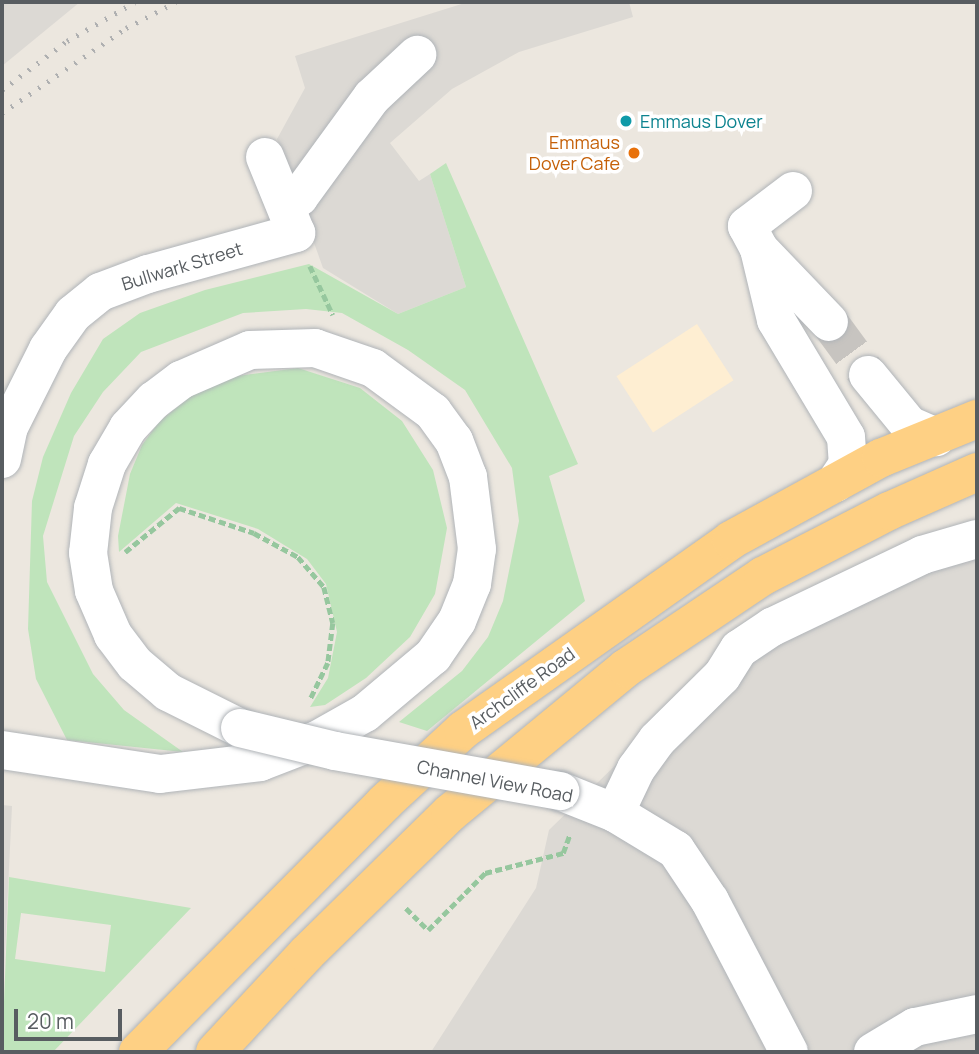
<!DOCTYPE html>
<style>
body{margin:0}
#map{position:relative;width:979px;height:1054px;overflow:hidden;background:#ece7df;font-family:Manrope,sans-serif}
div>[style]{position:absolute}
.commercial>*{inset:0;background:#feeed2;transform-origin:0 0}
.industrial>*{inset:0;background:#dcd9d4}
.green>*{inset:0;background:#bfe4bb}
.minor-tunnel>*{height:38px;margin-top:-19px;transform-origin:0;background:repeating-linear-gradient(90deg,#c7c4c0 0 38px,transparent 0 57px)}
.path>*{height:4.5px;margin-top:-2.25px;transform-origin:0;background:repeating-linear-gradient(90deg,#96c79e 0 7px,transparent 0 10.5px)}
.roads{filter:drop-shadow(0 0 2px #b0b4b8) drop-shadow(0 0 2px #b0b4b8)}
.minor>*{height:38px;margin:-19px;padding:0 19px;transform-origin:19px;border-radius:19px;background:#fff}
.highway>*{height:38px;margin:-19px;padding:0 19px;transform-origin:19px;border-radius:19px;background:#fed084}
.rail>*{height:5px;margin-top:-2.5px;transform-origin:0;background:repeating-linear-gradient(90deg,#afb0b1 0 2px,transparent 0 11px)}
.bridges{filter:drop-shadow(0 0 2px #b0b4b8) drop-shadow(0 0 2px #b0b4b8)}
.minor-bridge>*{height:38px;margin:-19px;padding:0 19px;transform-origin:19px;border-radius:19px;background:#fff}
.dots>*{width:19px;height:19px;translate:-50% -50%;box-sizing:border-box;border:4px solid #fff;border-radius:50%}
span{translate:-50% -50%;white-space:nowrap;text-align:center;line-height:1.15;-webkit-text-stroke:7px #fff;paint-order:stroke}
.culture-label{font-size:18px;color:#0d838f}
.left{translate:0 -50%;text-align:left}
.food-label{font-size:18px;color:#c56008}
.right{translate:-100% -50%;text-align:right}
.street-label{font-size:18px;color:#585d61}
.frame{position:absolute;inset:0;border:4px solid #585d61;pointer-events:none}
.scale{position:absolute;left:14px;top:1009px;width:108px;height:32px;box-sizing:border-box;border:4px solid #585d61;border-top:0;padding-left:9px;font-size:21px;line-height:24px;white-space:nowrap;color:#585d61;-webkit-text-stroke:5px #fff;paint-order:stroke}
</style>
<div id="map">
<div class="commercial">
<div style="left:697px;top:324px;width:67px;height:96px;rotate:57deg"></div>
</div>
<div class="industrial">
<div style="clip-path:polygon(2px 2px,80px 2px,2px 66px)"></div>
<div style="clip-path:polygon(468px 2px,629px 2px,633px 17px,519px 52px,452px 89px,390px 143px,419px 181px,430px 174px,466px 287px,398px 314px,323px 268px,277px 139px,305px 88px,295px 56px)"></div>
<div style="clip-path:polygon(977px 526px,977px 1052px,431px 1052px,536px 888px,549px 830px,676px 706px)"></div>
<div style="clip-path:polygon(2px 805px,12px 806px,2px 1014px)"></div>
</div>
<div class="green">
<div style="clip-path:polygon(446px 163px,578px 464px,549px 476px,585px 601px,427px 731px,399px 722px,462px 671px,488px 637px,503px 601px,519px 521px,512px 468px,465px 390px,408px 350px,342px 313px,306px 309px,243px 313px,141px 352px,103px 392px,74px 436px,43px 536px,47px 582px,93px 674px,124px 710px,183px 752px,67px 740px,36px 679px,28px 629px,32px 501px,43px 457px,71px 393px,103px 339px,140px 313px,205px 290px,309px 264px,398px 314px,466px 287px,430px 174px)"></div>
<div style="clip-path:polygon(298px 368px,360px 388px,402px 421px,433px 470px,447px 528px,435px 594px,410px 637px,366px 678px,325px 705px,310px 707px,328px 678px,337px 632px,326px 584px,307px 559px,258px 529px,176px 503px,119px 552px,118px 536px,130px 474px,142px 445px,159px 422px,192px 395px,229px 377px)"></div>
<div style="clip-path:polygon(evenodd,9px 877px,191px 908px,53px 1052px,2px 1052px,9px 877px,21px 913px,111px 925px,105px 972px,15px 959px,21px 913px)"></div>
</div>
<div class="minor-tunnel">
<div style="left:829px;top:322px;width:66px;rotate:53.7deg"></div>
</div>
<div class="path">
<div style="left:310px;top:266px;width:54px;rotate:64.9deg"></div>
<div style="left:125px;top:552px;width:70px;rotate:-39.2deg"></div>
<div style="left:179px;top:508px;width:79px;rotate:18.4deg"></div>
<div style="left:254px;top:533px;width:50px;rotate:28.6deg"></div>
<div style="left:298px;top:557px;width:40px;rotate:49deg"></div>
<div style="left:324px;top:587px;width:37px;rotate:76deg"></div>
<div style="left:333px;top:623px;width:40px;rotate:97.1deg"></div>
<div style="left:328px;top:663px;width:41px;rotate:115.9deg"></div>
<div style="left:406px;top:908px;width:31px;rotate:45deg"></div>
<div style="left:428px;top:930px;width:81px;rotate:-45deg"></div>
<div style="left:485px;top:873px;width:81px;rotate:-14.4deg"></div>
<div style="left:563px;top:853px;width:20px;rotate:-70deg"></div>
</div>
<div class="roads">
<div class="minor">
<div style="left:793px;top:191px;width:58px;rotate:142.7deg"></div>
<div style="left:747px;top:226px;width:26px;rotate:62deg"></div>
<div style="left:759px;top:249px;width:101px;rotate:46.2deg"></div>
<div style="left:284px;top:202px;width:16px;rotate:-18deg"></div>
<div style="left:299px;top:197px;width:124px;rotate:-53.9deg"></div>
<div style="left:372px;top:97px;width:62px;rotate:-43deg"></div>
<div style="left:759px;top:249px;width:73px;rotate:76.5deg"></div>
<div style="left:776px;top:320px;width:136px;rotate:59.1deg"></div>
<div style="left:846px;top:437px;width:27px;rotate:86deg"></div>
<div style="left:848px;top:464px;width:23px;rotate:124deg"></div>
<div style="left:868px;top:375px;width:65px;rotate:50.6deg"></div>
<div style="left:909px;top:425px;width:30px;rotate:24deg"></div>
<div style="left:2px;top:459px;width:33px;rotate:-78deg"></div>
<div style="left:9px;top:427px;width:87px;rotate:-63.4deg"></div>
<div style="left:48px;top:349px;width:43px;rotate:-54.5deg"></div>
<div style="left:73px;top:314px;width:35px;rotate:-39deg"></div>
<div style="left:100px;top:292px;width:51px;rotate:-20.6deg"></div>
<div style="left:148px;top:274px;width:154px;rotate:-15.5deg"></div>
<div style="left:296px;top:233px;width:82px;rotate:-112.2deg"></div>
<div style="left:2px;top:750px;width:160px;rotate:8.6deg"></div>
<div style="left:160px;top:774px;width:101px;rotate:-6.8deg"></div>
<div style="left:260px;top:762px;width:61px;rotate:-21.1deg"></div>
<div style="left:317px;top:740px;width:55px;rotate:-29.4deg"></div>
<div style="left:365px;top:713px;width:89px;rotate:-40deg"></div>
<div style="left:433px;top:656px;width:42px;rotate:-55.6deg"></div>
<div style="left:457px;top:621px;width:40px;rotate:-68deg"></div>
<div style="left:472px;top:584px;width:35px;rotate:-82deg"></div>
<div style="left:477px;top:549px;width:73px;rotate:-97.1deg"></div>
<div style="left:468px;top:477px;width:39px;rotate:-111deg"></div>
<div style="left:454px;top:441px;width:36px;rotate:-126deg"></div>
<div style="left:433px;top:412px;width:74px;rotate:-143.7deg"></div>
<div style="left:373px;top:368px;width:61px;rotate:-161deg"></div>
<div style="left:315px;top:348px;width:65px;rotate:178.2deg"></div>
<div style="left:250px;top:350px;width:75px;rotate:156.5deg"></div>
<div style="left:181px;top:380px;width:34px;rotate:143deg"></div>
<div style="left:154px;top:400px;width:38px;rotate:133deg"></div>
<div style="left:128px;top:428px;width:42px;rotate:120.3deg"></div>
<div style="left:107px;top:464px;width:46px;rotate:107.7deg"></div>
<div style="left:93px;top:508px;width:45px;rotate:96.3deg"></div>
<div style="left:88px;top:553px;width:38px;rotate:81deg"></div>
<div style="left:94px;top:591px;width:48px;rotate:66.6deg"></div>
<div style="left:113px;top:635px;width:36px;rotate:53deg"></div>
<div style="left:135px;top:664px;width:43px;rotate:40.3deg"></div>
<div style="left:168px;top:692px;width:80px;rotate:26.6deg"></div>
<div style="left:560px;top:791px;width:59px;rotate:21.8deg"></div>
<div style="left:615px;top:813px;width:71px;rotate:31.2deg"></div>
<div style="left:676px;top:850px;width:61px;rotate:56.3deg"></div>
<div style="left:710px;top:901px;width:170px;rotate:62.4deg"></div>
<div style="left:615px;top:813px;width:49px;rotate:-64.5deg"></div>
<div style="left:636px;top:769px;width:36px;rotate:-54deg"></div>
<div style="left:657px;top:740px;width:91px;rotate:-44.6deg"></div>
<div style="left:722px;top:676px;width:32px;rotate:-58deg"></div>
<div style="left:739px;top:649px;width:40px;rotate:-34deg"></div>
<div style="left:772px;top:627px;width:166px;rotate:-25.6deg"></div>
<div style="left:922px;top:555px;width:57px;rotate:-16.2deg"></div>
<div style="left:873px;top:1052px;width:49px;rotate:-30.8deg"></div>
<div style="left:915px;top:1027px;width:63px;rotate:-11.8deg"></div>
</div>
<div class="highway">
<div style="left:138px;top:1052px;width:350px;rotate:-45.3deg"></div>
<div style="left:384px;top:803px;width:108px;rotate:-42.7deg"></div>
<div style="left:463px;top:730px;width:329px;rotate:-35.3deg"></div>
<div style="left:731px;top:540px;width:171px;rotate:-28.7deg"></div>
<div style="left:881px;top:458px;width:104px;rotate:-22.1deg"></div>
<div style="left:215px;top:1052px;width:134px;rotate:-47.1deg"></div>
<div style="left:306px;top:954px;width:202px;rotate:-44.4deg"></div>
<div style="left:450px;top:813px;width:228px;rotate:-39.5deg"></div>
<div style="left:626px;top:668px;width:165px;rotate:-33.9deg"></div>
<div style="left:763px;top:576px;width:142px;rotate:-27.3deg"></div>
<div style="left:889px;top:511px;width:96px;rotate:-23.9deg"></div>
</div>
</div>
<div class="rail">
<div style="left:2px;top:90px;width:81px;rotate:-37deg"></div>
<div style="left:67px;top:41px;width:78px;rotate:-29.8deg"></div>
<div style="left:2px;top:113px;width:150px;rotate:-34.4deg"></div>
<div style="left:126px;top:28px;width:56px;rotate:-27.5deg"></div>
</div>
<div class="bridges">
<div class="minor-bridge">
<div style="left:240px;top:728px;width:98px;rotate:13.6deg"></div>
<div style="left:335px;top:751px;width:229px;rotate:10.1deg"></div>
</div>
</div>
<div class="dots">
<div style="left:626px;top:121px;background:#0f9aa8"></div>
<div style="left:634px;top:153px;background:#e8710a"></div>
</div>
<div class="culture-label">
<span class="left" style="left:640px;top:121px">Emmaus Dover</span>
</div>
<div class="food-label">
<span class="right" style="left:620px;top:153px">Emmaus<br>Dover Cafe</span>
</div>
<div class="street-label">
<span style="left:182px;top:266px;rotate:-17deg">Bullwark Street</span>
<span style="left:522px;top:688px;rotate:-36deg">Archcliffe Road</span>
<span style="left:495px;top:781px;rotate:11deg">Channel View Road</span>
</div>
<div class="frame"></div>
<div class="scale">20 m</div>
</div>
